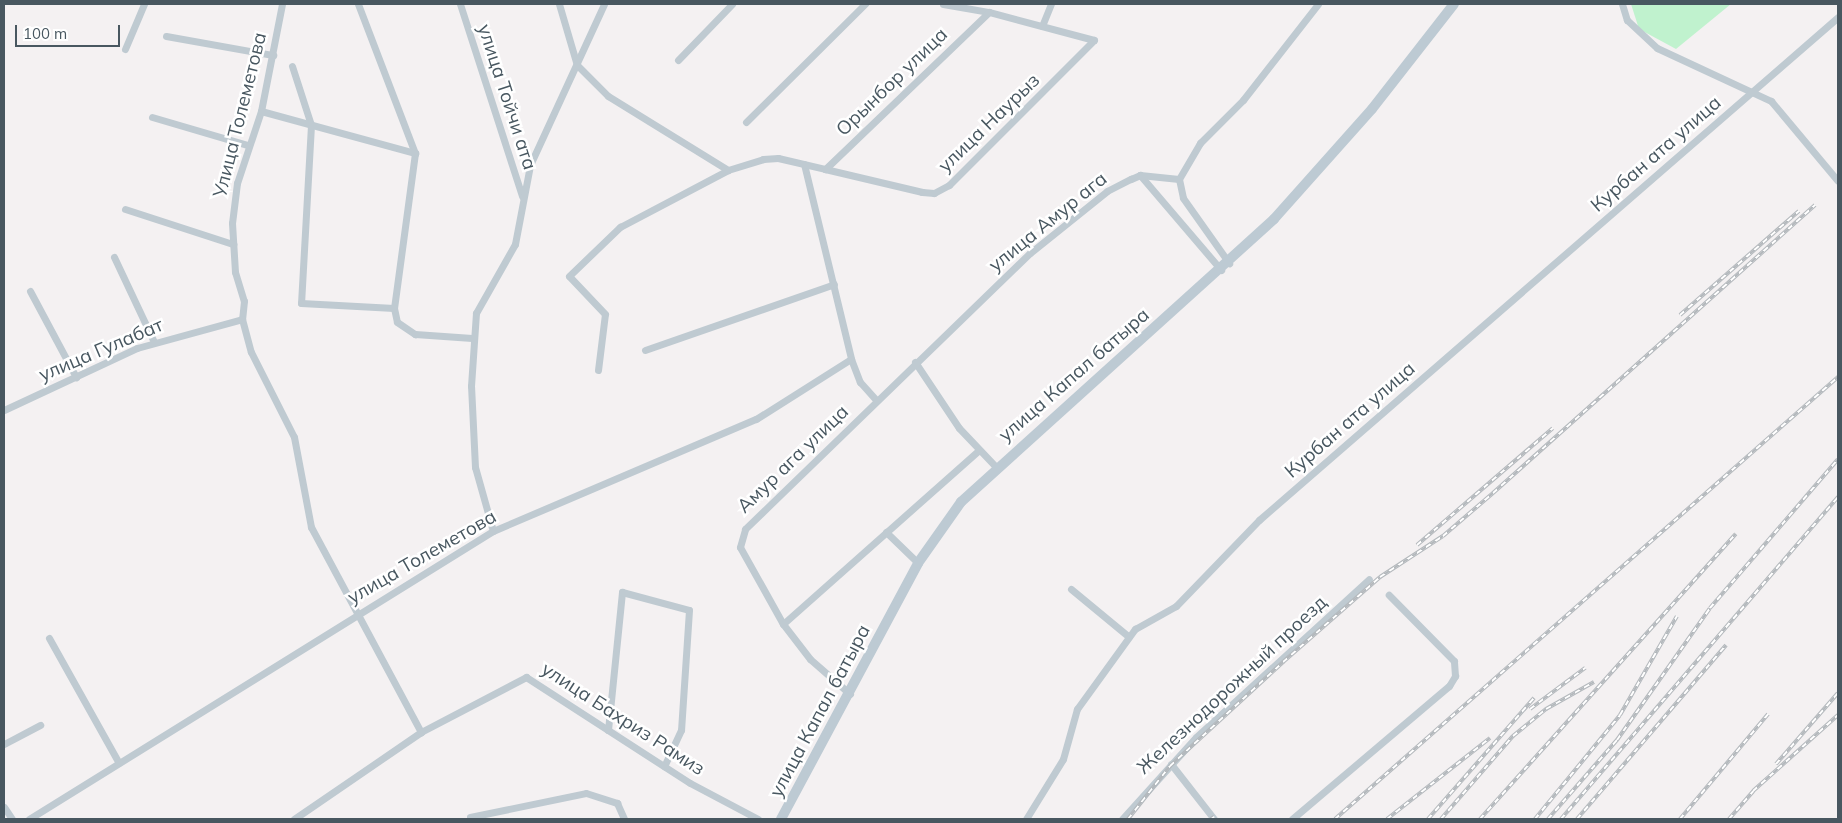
<!DOCTYPE html>
<meta charset="utf-8">
<style>
body{margin:0}
#map{position:relative;width:1842px;height:823px;overflow:hidden;background:#f4f1f2;font-family:Mulish,sans-serif}
div>[style]{position:absolute}
.green>*{inset:0;background:#c0f2ce}
.minor>*{height:7px;margin:-3.5px;padding:0 3.5px;transform-origin:3.5px;border-radius:3.5px;background:#bfcad1}
.secondary>*{height:10px;margin:-5px;padding:0 5px;transform-origin:5px;border-radius:5px;background:#bdcad3}
.rail>*{height:4px;margin-top:-2px;transform-origin:0;background:repeating-linear-gradient(90deg,#fff 0 5.5px,#b3b8bc 0 11px);box-sizing:border-box;border-block:1px solid #b3b8bc}
span{translate:-50% -50%;white-space:nowrap;text-align:center;line-height:1.15;-webkit-text-stroke:5px #fff;paint-order:stroke}
.street-label{font-size:19px;color:#485760}
.frame{position:absolute;inset:0;border:5px solid #485760;pointer-events:none}
.scale{position:absolute;left:15px;top:25px;width:105px;height:22px;box-sizing:border-box;border:2px solid #485760;border-top:0;padding-left:6px;font-size:15px;line-height:18px;white-space:nowrap;color:#485760;-webkit-text-stroke:4px #fff;paint-order:stroke}
</style>
<div id="map">
<div class="green">
<div style="clip-path:polygon(1631px 4px,1731px 4px,1676px 49px,1639px 29px)"></div>
</div>
<div class="minor">
<div style="left:282px;top:4px;width:109px;rotate:101.1deg"></div>
<div style="left:261px;top:111px;width:76px;rotate:108.4deg"></div>
<div style="left:237px;top:183px;width:40px;rotate:97.1deg"></div>
<div style="left:232px;top:223px;width:49px;rotate:86.5deg"></div>
<div style="left:235px;top:272px;width:30px;rotate:73deg"></div>
<div style="left:244px;top:301px;width:18px;rotate:96deg"></div>
<div style="left:242px;top:319px;width:34px;rotate:75deg"></div>
<div style="left:251px;top:352px;width:95px;rotate:63.2deg"></div>
<div style="left:294px;top:437px;width:92px;rotate:79.3deg"></div>
<div style="left:311px;top:527px;width:233px;rotate:61.8deg"></div>
<div style="left:358px;top:4px;width:160px;rotate:69.1deg"></div>
<div style="left:415px;top:153px;width:156px;rotate:97.7deg"></div>
<div style="left:394px;top:308px;width:14px;rotate:78deg"></div>
<div style="left:397px;top:322px;width:22px;rotate:34deg"></div>
<div style="left:415px;top:334px;width:57px;rotate:4deg"></div>
<div style="left:460px;top:4px;width:202px;rotate:72.1deg"></div>
<div style="left:559px;top:4px;width:64px;rotate:73.6deg"></div>
<div style="left:577px;top:65px;width:44px;rotate:45deg"></div>
<div style="left:608px;top:96px;width:141px;rotate:31.7deg"></div>
<div style="left:943px;top:4px;width:47px;rotate:9.9deg"></div>
<div style="left:1622px;top:4px;width:17px;rotate:73deg"></div>
<div style="left:1627px;top:20px;width:41px;rotate:43deg"></div>
<div style="left:1657px;top:48px;width:126px;rotate:24.9deg"></div>
<div style="left:1771px;top:101px;width:104px;rotate:50.1deg"></div>
<div style="left:1042px;top:26px;width:24px;rotate:-68deg"></div>
<div style="left:166px;top:36px;width:109px;rotate:10.1deg"></div>
<div style="left:125px;top:49px;width:49px;rotate:-67.1deg"></div>
<div style="left:678px;top:60px;width:78px;rotate:-46deg"></div>
<div style="left:292px;top:66px;width:62px;rotate:72.1deg"></div>
<div style="left:311px;top:125px;width:178px;rotate:93.2deg"></div>
<div style="left:301px;top:303px;width:93px;rotate:3.1deg"></div>
<div style="left:261px;top:111px;width:160px;rotate:15.3deg"></div>
<div style="left:152px;top:117px;width:99px;rotate:16.4deg"></div>
<div style="left:746px;top:122px;width:168px;rotate:-44.8deg"></div>
<div style="left:804px;top:164px;width:201px;rotate:76.4deg"></div>
<div style="left:851px;top:359px;width:25px;rotate:69deg"></div>
<div style="left:860px;top:382px;width:25px;rotate:48deg"></div>
<div style="left:1140px;top:175px;width:125px;rotate:49.5deg"></div>
<div style="left:1179px;top:179px;width:19px;rotate:78deg"></div>
<div style="left:1183px;top:198px;width:80px;rotate:54.7deg"></div>
<div style="left:125px;top:209px;width:114px;rotate:18deg"></div>
<div style="left:114px;top:257px;width:94px;rotate:64.8deg"></div>
<div style="left:30px;top:291px;width:98px;rotate:61.9deg"></div>
<div style="left:645px;top:350px;width:200px;rotate:-19.2deg"></div>
<div style="left:915px;top:362px;width:79px;rotate:56.3deg"></div>
<div style="left:959px;top:428px;width:54px;rotate:46.5deg"></div>
<div style="left:598px;top:370px;width:56px;rotate:-82.9deg"></div>
<div style="left:605px;top:314px;width:52px;rotate:-133.5deg"></div>
<div style="left:569px;top:276px;width:71px;rotate:-43.9deg"></div>
<div style="left:620px;top:227px;width:122px;rotate:-27.8deg"></div>
<div style="left:728px;top:170px;width:37px;rotate:-17deg"></div>
<div style="left:763px;top:159px;width:15px;rotate:-4deg"></div>
<div style="left:778px;top:158px;width:48px;rotate:13.2deg"></div>
<div style="left:825px;top:169px;width:100px;rotate:13.3deg"></div>
<div style="left:922px;top:192px;width:12px;rotate:5deg"></div>
<div style="left:934px;top:193px;width:17px;rotate:-28deg"></div>
<div style="left:949px;top:185px;width:205px;rotate:-45deg"></div>
<div style="left:1094px;top:40px;width:109px;rotate:-165.1deg"></div>
<div style="left:989px;top:12px;width:227px;rotate:136.2deg"></div>
<div style="left:4px;top:410px;width:147px;rotate:-25deg"></div>
<div style="left:137px;top:348px;width:109px;rotate:-15.4deg"></div>
<div style="left:493px;top:531px;width:66px;rotate:-105.7deg"></div>
<div style="left:475px;top:467px;width:81px;rotate:-92.8deg"></div>
<div style="left:471px;top:386px;width:73px;rotate:-86.1deg"></div>
<div style="left:476px;top:313px;width:79px;rotate:-60.5deg"></div>
<div style="left:515px;top:244px;width:80px;rotate:-79.2deg"></div>
<div style="left:530px;top:165px;width:177px;rotate:-65.3deg"></div>
<div style="left:886px;top:532px;width:45px;rotate:44.1deg"></div>
<div style="left:1071px;top:589px;width:75px;rotate:39.6deg"></div>
<div style="left:783px;top:624px;width:88px;rotate:-119.2deg"></div>
<div style="left:740px;top:547px;width:19px;rotate:-74deg"></div>
<div style="left:745px;top:529px;width:397px;rotate:-44.1deg"></div>
<div style="left:1030px;top:253px;width:99px;rotate:-38.8deg"></div>
<div style="left:1107px;top:191px;width:27px;rotate:-27deg"></div>
<div style="left:1131px;top:179px;width:10px;rotate:-24deg"></div>
<div style="left:1140px;top:175px;width:39px;rotate:6deg"></div>
<div style="left:1179px;top:179px;width:42px;rotate:-59.7deg"></div>
<div style="left:1200px;top:143px;width:61px;rotate:-45deg"></div>
<div style="left:1243px;top:100px;width:122px;rotate:-52deg"></div>
<div style="left:49px;top:638px;width:143px;rotate:60.8deg"></div>
<div style="left:850px;top:694px;width:53px;rotate:-138.8deg"></div>
<div style="left:810px;top:659px;width:44px;rotate:-127.6deg"></div>
<div style="left:783px;top:624px;width:262px;rotate:-41.6deg"></div>
<div style="left:608px;top:730px;width:139px;rotate:-84.2deg"></div>
<div style="left:622px;top:592px;width:69px;rotate:15deg"></div>
<div style="left:689px;top:610px;width:120px;rotate:93.8deg"></div>
<div style="left:681px;top:730px;width:40px;rotate:115deg"></div>
<div style="left:4px;top:744px;width:41px;rotate:-27.8deg"></div>
<div style="left:1171px;top:764px;width:70px;rotate:52deg"></div>
<div style="left:4px;top:807px;width:14px;rotate:56deg"></div>
<div style="left:470px;top:817px;width:118px;rotate:-11.7deg"></div>
<div style="left:586px;top:793px;width:33px;rotate:18deg"></div>
<div style="left:617px;top:803px;width:17px;rotate:66deg"></div>
<div style="left:29px;top:819px;width:546px;rotate:-31.83deg"></div>
<div style="left:493px;top:531px;width:286px;rotate:-23.1deg"></div>
<div style="left:756px;top:419px;width:112px;rotate:-32.3deg"></div>
<div style="left:294px;top:819px;width:154px;rotate:-34.4deg"></div>
<div style="left:421px;top:732px;width:119px;rotate:-27.6deg"></div>
<div style="left:526px;top:677px;width:195px;rotate:32.9deg"></div>
<div style="left:690px;top:783px;width:77px;rotate:27.9deg"></div>
<div style="left:1026px;top:819px;width:70px;rotate:-58.3deg"></div>
<div style="left:1063px;top:759px;width:52px;rotate:-74.4deg"></div>
<div style="left:1077px;top:709px;width:99px;rotate:-54.1deg"></div>
<div style="left:1135px;top:629px;width:47px;rotate:-29.3deg"></div>
<div style="left:1176px;top:606px;width:120px;rotate:-46deg"></div>
<div style="left:1259px;top:520px;width:767px;rotate:-40.98deg"></div>
<div style="left:1122px;top:819px;width:110px;rotate:-47.9deg"></div>
<div style="left:1196px;top:737px;width:234px;rotate:-42.4deg"></div>
<div style="left:1292px;top:819px;width:206px;rotate:-40.3deg"></div>
<div style="left:1449px;top:686px;width:12px;rotate:-59deg"></div>
<div style="left:1455px;top:676px;width:15px;rotate:-94deg"></div>
<div style="left:1454px;top:661px;width:93px;rotate:-134.6deg"></div>
</div>
<div class="secondary">
<div style="left:781px;top:819px;width:290px;rotate:-61.8deg"></div>
<div style="left:918px;top:563px;width:75px;rotate:-54.8deg"></div>
<div style="left:961px;top:502px;width:422px;rotate:-42.1deg"></div>
<div style="left:1274px;top:219px;width:147px;rotate:-48.3deg"></div>
<div style="left:1372px;top:109px;width:133px;rotate:-52deg"></div>
</div>
<div class="rail">
<div style="left:1680px;top:315px;width:158px;rotate:-41.2deg"></div>
<div style="left:1417px;top:545px;width:179px;rotate:-40.7deg"></div>
<div style="left:1530px;top:709px;width:69px;rotate:-36.7deg"></div>
<div style="left:1776px;top:764px;width:94px;rotate:-48.9deg"></div>
<div style="left:1128px;top:819px;width:68px;rotate:-51.6deg"></div>
<div style="left:1170px;top:766px;width:154px;rotate:-42.6deg"></div>
<div style="left:1283px;top:662px;width:129px;rotate:-41.2deg"></div>
<div style="left:1380px;top:577px;width:75px;rotate:-33.1deg"></div>
<div style="left:1443px;top:536px;width:66px;rotate:-40.7deg"></div>
<div style="left:1493px;top:493px;width:432px;rotate:-41.8deg"></div>
<div style="left:1211px;top:819px;width:4px;rotate:-34deg"></div>
<div style="left:1335px;top:819px;width:670px;rotate:-41.31deg"></div>
<div style="left:1387px;top:819px;width:131px;rotate:-38.2deg"></div>
<div style="left:1428px;top:819px;width:161px;rotate:-48.8deg"></div>
<div style="left:1441px;top:819px;width:110px;rotate:-49.1deg"></div>
<div style="left:1513px;top:736px;width:43px;rotate:-39.3deg"></div>
<div style="left:1546px;top:709px;width:55px;rotate:-29.4deg"></div>
<div style="left:1480px;top:819px;width:383px;rotate:-48.1deg"></div>
<div style="left:1535px;top:819px;width:134px;rotate:-50.7deg"></div>
<div style="left:1620px;top:715px;width:114px;rotate:-60.1deg"></div>
<div style="left:1548px;top:819px;width:105px;rotate:-48.9deg"></div>
<div style="left:1617px;top:740px;width:161px;rotate:-54.8deg"></div>
<div style="left:1710px;top:608px;width:196px;rotate:-49.3deg"></div>
<div style="left:1561px;top:819px;width:425px;rotate:-49.3deg"></div>
<div style="left:1577px;top:819px;width:229px;rotate:-49.4deg"></div>
<div style="left:1680px;top:819px;width:137px;rotate:-50deg"></div>
<div style="left:1729px;top:819px;width:37px;rotate:-49deg"></div>
<div style="left:1753px;top:791px;width:114px;rotate:-41.8deg"></div>
</div>
<div class="street-label">
<span style="left:892px;top:82px;rotate:-44deg">Орынбор улица</span>
<span style="left:507px;top:97px;rotate:72deg">улица Тойчи ата</span>
<span style="left:240px;top:115px;rotate:-76deg">Улица Толеметова</span>
<span style="left:989px;top:123px;rotate:-44deg">улица Наурыз</span>
<span style="left:1656px;top:154px;rotate:-41deg">Курбан ата улица</span>
<span style="left:1048px;top:222px;rotate:-39deg">улица Амур ага</span>
<span style="left:101px;top:350px;rotate:-23deg">улица Гулабат</span>
<span style="left:1074px;top:375px;rotate:-41deg">улица Капал батыра</span>
<span style="left:1350px;top:420px;rotate:-41deg">Курбан ата улица</span>
<span style="left:793px;top:459px;rotate:-44deg">Амур ага улица</span>
<span style="left:422px;top:557px;rotate:-30deg">улица Толеметова</span>
<span style="left:1232px;top:685px;rotate:-43deg">Железнодорожный проезд</span>
<span style="left:820px;top:711px;rotate:-62deg">улица Капал батыра</span>
<span style="left:623px;top:719px;rotate:33deg">улица Бахриз Рамиз</span>
</div>
<div class="frame"></div>
<div class="scale">100 m</div>
</div>
